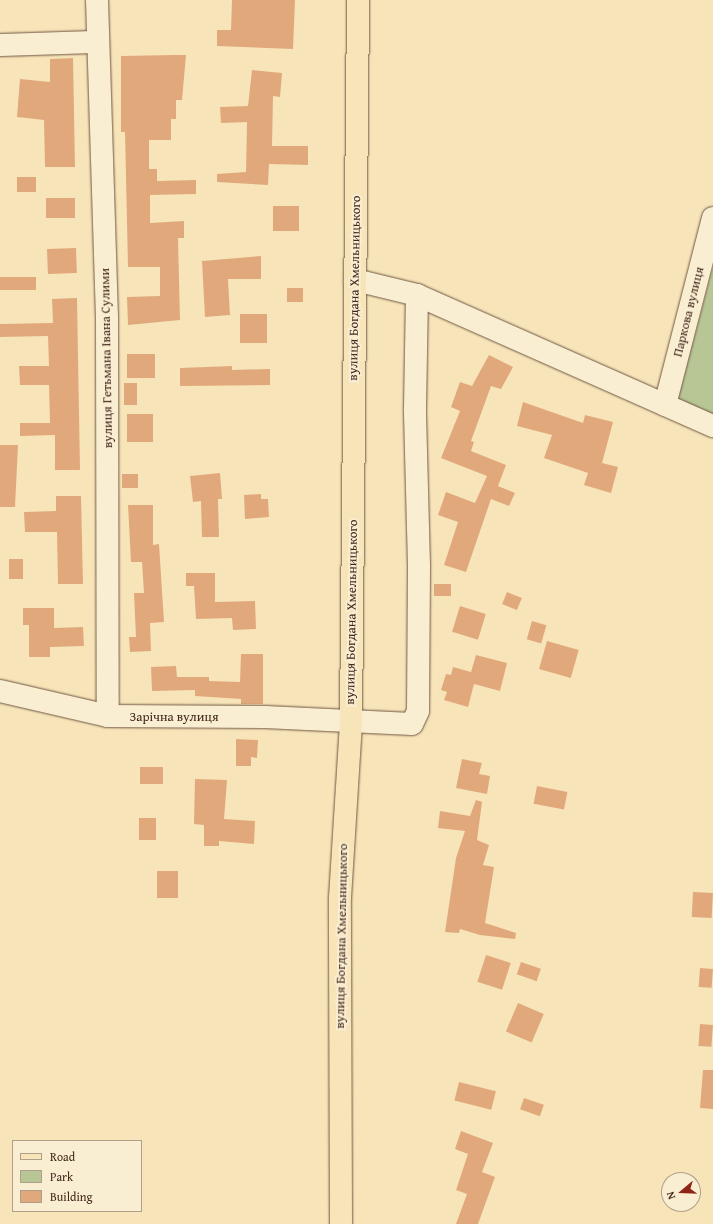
<!DOCTYPE html>
<meta charset="utf-8">
<style>
body{margin:0}
#map{position:relative;width:713px;height:1224px;overflow:hidden;background:#f7e5b9;font-family:"Gentium Book Plus",serif}
div>[style]{position:absolute}
.green>*{inset:0;background:#b7c694}
.building>*{inset:0;background:#e1a97b;transform-origin:0 0}
.roads{filter:drop-shadow(0 0 1px #705643) drop-shadow(0 0 1px #705643)}
.minor>*{height:22px;margin:-11px;padding:0 11px;transform-origin:11px;border-radius:11px;background:#faeed2}
.major>*{height:22px;margin:-11px;padding:0 11px;transform-origin:11px;border-radius:11px;background:#f7e5b9}
span{translate:-50% -50%;white-space:nowrap;text-align:center;line-height:1.15;-webkit-text-stroke:4px #faeed2;paint-order:stroke}
.street-label{font-size:13px;color:#43271c}
.legend{position:absolute;left:12px;top:1140px;width:130px;height:72px;box-sizing:border-box;background:#faeed2;border:1px solid #b19e89;margin:0;padding:5px 7px;list-style:none;font-size:12px;color:#43271c}
.legend li{display:flex;align-items:center;gap:8px;height:20px}
.legend b{width:20px;border:1px solid #b19e89}
.north{position:absolute;left:661px;top:1172px;width:40px;height:40px;box-sizing:border-box;background:#faeed2;border:1px solid #b19e89;border-radius:50%;rotate:251deg;font-size:11px;font-weight:700;line-height:16px;text-align:center;color:#43271c}
.north::after{content:'';display:block;margin:auto;width:14px;height:18px;background:#8f2418;clip-path:polygon(50% 0,100% 100%,50% 72%,0 100%)}
</style>
<div id="map">
<div class="green">
<div style="clip-path:polygon(713px 266px,713px 415px,678px 400px)"></div>
</div>
<div class="building">
<div style="clip-path:polygon(232px 0,295px 0,293px 49px,217px 46px,217px 30px,231px 30px)"></div>
<div style="clip-path:polygon(174px 55px,186px 55px,182px 100px,176px 100px,176px 119px,171px 119px,171px 140px,149px 140px,149px 169px,157px 169px,157px 181px,196px 180px,196px 194px,150px 195px,150px 223px,184px 221px,184px 238px,178px 238px,180px 320px,128px 325px,127px 297px,160px 296px,160px 267px,128px 267px,125px 132px,121px 132px,121px 56px)"></div>
<div style="clip-path:polygon(73px 58px,75px 167px,45px 167px,44px 120px,17px 117px,20px 79px,50px 82px,50px 59px)"></div>
<div style="clip-path:polygon(252px 70px,282px 73px,280px 97px,273px 96px,272px 146px,308px 146px,308px 165px,269px 164px,268px 185px,217px 182px,217px 174px,246px 172px,247px 122px,221px 123px,220px 107px,248px 106px)"></div>
<div style="left:36px;top:177px;width:15px;height:19px;rotate:90deg"></div>
<div style="left:46px;top:198px;width:29px;height:20px"></div>
<div style="left:273px;top:206px;width:26px;height:25px"></div>
<div style="left:76px;top:248px;width:25px;height:29px;rotate:88deg"></div>
<div style="clip-path:polygon(261px 256px,261px 279px,228px 279px,230px 315px,205px 317px,202px 261px)"></div>
<div style="left:36px;top:277px;width:13px;height:36px;rotate:90deg"></div>
<div style="left:303px;top:288px;width:14px;height:16px;rotate:90deg"></div>
<div style="clip-path:polygon(77px 298px,80px 470px,55px 470px,55px 435px,20px 436px,20px 423px,50px 423px,49px 385px,20px 385px,19px 366px,49px 366px,48px 336px,0 337px,0 324px,53px 323px,52px 299px)"></div>
<div style="left:240px;top:314px;width:27px;height:29px"></div>
<div style="left:127px;top:354px;width:28px;height:24px"></div>
<div style="clip-path:polygon(489px 355px,513px 367px,501px 389px,491px 386px,471px 441px,474px 442px,471px 451px,506px 465px,498px 486px,515px 493px,509px 506px,491px 499px,466px 572px,444px 565px,458px 522px,438px 515px,446px 492px,475px 503px,487px 476px,441px 458px,460px 411px,451px 407px,460px 382px,472px 386px)"></div>
<div style="clip-path:polygon(232px 366px,232px 370px,270px 369px,270px 385px,180px 386px,180px 368px)"></div>
<div style="left:124px;top:383px;width:13px;height:22px"></div>
<div style="clip-path:polygon(523px 402px,583px 423px,585px 415px,613px 422px,602px 463px,618px 467px,611px 493px,584px 485px,588px 473px,544px 458px,552px 435px,517px 426px)"></div>
<div style="left:127px;top:414px;width:26px;height:28px"></div>
<div style="clip-path:polygon(0 445px,18px 445px,15px 507px,0 507px)"></div>
<div style="clip-path:polygon(220px 473px,222px 499px,218px 499px,219px 537px,202px 537px,201px 501px,193px 502px,190px 476px)"></div>
<div style="left:122px;top:474px;width:16px;height:14px"></div>
<div style="clip-path:polygon(261px 494px,261px 499px,268px 499px,269px 517px,245px 519px,244px 495px)"></div>
<div style="clip-path:polygon(56px 496px,81px 496px,83px 584px,58px 584px,57px 532px,25px 532px,24px 512px,56px 511px)"></div>
<div style="clip-path:polygon(128px 505px,153px 505px,153px 545px,159px 544px,164px 622px,150px 623px,151px 651px,130px 652px,129px 637px,136px 637px,134px 593px,144px 593px,142px 562px,131px 562px)"></div>
<div style="left:9px;top:559px;width:14px;height:20px"></div>
<div style="clip-path:polygon(186px 573px,215px 573px,215px 602px,255px 601px,256px 629px,233px 630px,232px 618px,196px 619px,194px 586px,186px 586px)"></div>
<div style="left:434px;top:584px;width:17px;height:12px"></div>
<div style="left:507px;top:592px;width:16px;height:13px;rotate:22deg"></div>
<div style="left:460px;top:606px;width:27px;height:27px;rotate:17deg"></div>
<div style="clip-path:polygon(23px 608px,54px 608px,54px 628px,83px 627px,84px 646px,50px 647px,50px 657px,29px 657px,29px 625px,23px 625px)"></div>
<div style="left:532px;top:621px;width:15px;height:19px;rotate:16deg"></div>
<div style="left:547px;top:641px;width:33px;height:29px;rotate:16deg"></div>
<div style="clip-path:polygon(241px 654px,263px 654px,263px 704px,241px 704px,241px 699px,195px 696px,195px 690px,152px 691px,151px 667px,176px 666px,177px 677px,209px 677px,209px 681px,240px 682px)"></div>
<div style="clip-path:polygon(476px 655px,507px 663px,500px 691px,474px 684px,468px 707px,444px 700px,447px 692px,441px 690px,446px 674px,451px 675px,453px 667px,471px 672px)"></div>
<div style="clip-path:polygon(236px 739px,258px 740px,257px 758px,251px 757px,251px 766px,236px 766px)"></div>
<div style="clip-path:polygon(462px 759px,482px 763px,479px 774px,490px 776px,487px 794px,456px 788px)"></div>
<div style="left:140px;top:767px;width:23px;height:17px"></div>
<div style="clip-path:polygon(195px 779px,227px 780px,224px 819px,255px 821px,254px 844px,219px 841px,219px 846px,204px 846px,204px 825px,194px 824px)"></div>
<div style="left:537px;top:786px;width:31px;height:18px;rotate:11deg"></div>
<div style="clip-path:polygon(476px 800px,482px 802px,477px 840px,489px 845px,483px 865px,494px 867px,485px 923px,516px 933px,515px 939px,480px 935px,460px 929px,459px 933px,445px 932px,456px 858px,465px 831px,438px 828px,440px 811px,470px 816px)"></div>
<div style="left:139px;top:818px;width:17px;height:22px"></div>
<div style="left:157px;top:871px;width:21px;height:27px"></div>
<div style="left:693px;top:892px;width:20px;height:25px;rotate:3deg"></div>
<div style="left:486px;top:955px;width:26px;height:28px;rotate:18deg"></div>
<div style="left:521px;top:962px;width:21px;height:13px;rotate:19deg"></div>
<div style="left:700px;top:968px;width:13px;height:19px;rotate:4deg"></div>
<div style="left:518px;top:1003px;width:28px;height:31px;rotate:23deg"></div>
<div style="left:700px;top:1024px;width:13px;height:22px;rotate:4deg"></div>
<div style="clip-path:polygon(703px 1070px,713px 1070px,713px 1109px,700px 1108px)"></div>
<div style="left:459px;top:1082px;width:38px;height:19px;rotate:14deg"></div>
<div style="left:524px;top:1098px;width:21px;height:12px;rotate:19deg"></div>
<div style="clip-path:polygon(461px 1131px,493px 1143px,482px 1172px,495px 1177px,478px 1224px,456px 1224px,467px 1194px,456px 1190px,468px 1154px,455px 1149px)"></div>
</div>
<div class="roads">
<div class="minor">
<div style="left:97px;top:0;width:317px;rotate:88.2deg"></div>
<div style="left:107px;top:317px;width:399px;rotate:89.9deg"></div>
<div style="left:0;top:45px;width:98px;rotate:-1.8deg"></div>
<div style="left:355px;top:280px;width:64px;rotate:13.6deg"></div>
<div style="left:417px;top:295px;width:324px;rotate:23.9deg"></div>
<div style="left:665px;top:405px;width:193px;rotate:-75.6deg"></div>
<div style="left:0;top:691px;width:111px;rotate:13deg"></div>
<div style="left:108px;top:716px;width:157px;rotate:0.4deg"></div>
<div style="left:265px;top:717px;width:147px;rotate:2.7deg"></div>
<div style="left:412px;top:724px;width:14px;rotate:-65deg"></div>
<div style="left:418px;top:711px;width:145px;rotate:-89.6deg"></div>
<div style="left:419px;top:566px;width:157px;rotate:-91.5deg"></div>
<div style="left:415px;top:409px;width:114px;rotate:-89deg"></div>
</div>
<div class="major">
<div style="left:341px;top:1224px;width:326px;rotate:-90.2deg"></div>
<div style="left:340px;top:898px;width:177px;rotate:-86.4deg"></div>
<div style="left:351px;top:721px;width:721px;rotate:-89.44deg"></div>
</div>
</div>
<div class="street-label">
<span style="left:355px;top:288px;rotate:-89deg">вулиця Богдана Хмельницького</span>
<span style="left:689px;top:312px;rotate:-76deg">Паркова вулиця</span>
<span style="left:107px;top:358px;rotate:-91deg">вулиця Гетьмана Івана Сулими</span>
<span style="left:352px;top:612px;rotate:-89deg">вулиця Богдана Хмельницького</span>
<span style="left:174px;top:717px">Зарічна вулиця</span>
<span style="left:342px;top:936px;rotate:-89deg">вулиця Богдана Хмельницького</span>
</div>
<ul class="legend">
<li><b style="height:5px;background:#f7e5b9"></b>Road</li>
<li><b style="height:11px;background:#b7c694"></b>Park</li>
<li><b style="height:11px;background:#e1a97b"></b>Building</li>
</ul>
<div class="north">N</div>
</div>
